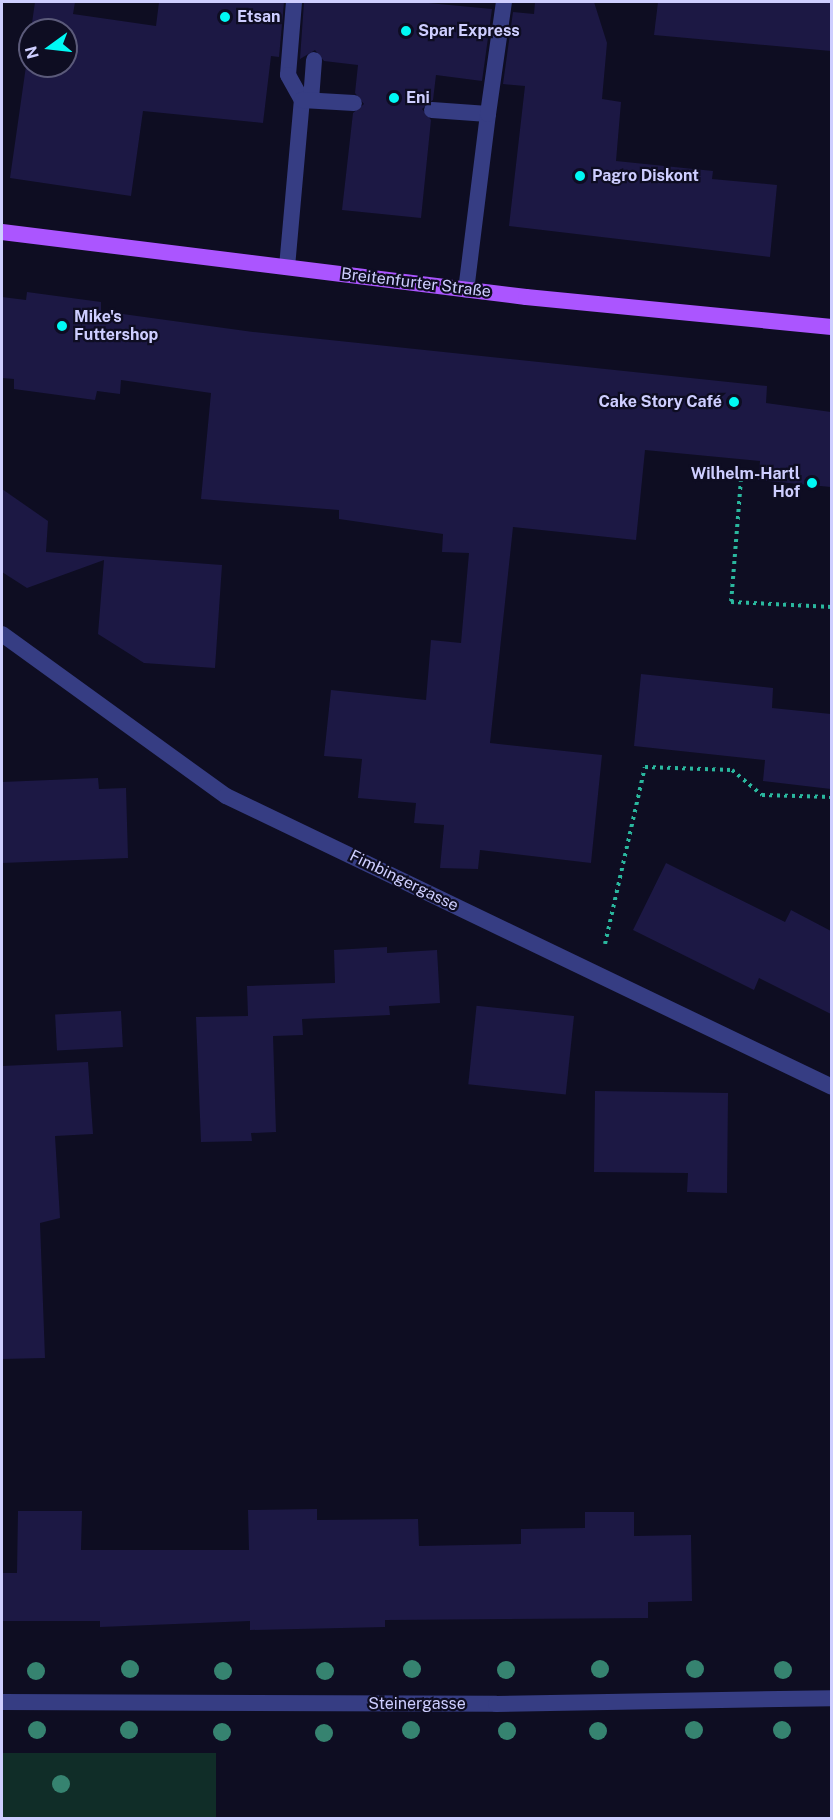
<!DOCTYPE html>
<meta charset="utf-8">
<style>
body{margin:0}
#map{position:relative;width:833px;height:1820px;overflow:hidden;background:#0e0d22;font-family:"Public Sans",sans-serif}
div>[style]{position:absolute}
.green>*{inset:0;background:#102d28;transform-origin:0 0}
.building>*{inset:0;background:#1c1844;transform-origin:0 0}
.path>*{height:4px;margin-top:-2px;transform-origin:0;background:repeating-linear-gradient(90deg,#2ab79e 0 3px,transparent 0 7.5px)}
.service>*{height:16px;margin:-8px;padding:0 8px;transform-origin:8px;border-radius:8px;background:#363d83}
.minor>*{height:16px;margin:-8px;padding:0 8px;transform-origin:8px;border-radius:8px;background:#363d83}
.primary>*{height:16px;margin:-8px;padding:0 8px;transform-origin:8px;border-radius:8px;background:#ab55ff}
.trees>*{width:18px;height:18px;margin:-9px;border-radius:50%;background:#368370}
.dots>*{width:16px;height:16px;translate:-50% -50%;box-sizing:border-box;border:3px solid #0e0d22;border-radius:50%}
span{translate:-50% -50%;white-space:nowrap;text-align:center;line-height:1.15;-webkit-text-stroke:4.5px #0e0d22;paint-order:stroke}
.poi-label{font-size:16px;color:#ceceff;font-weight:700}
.left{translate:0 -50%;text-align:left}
.right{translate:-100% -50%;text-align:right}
.street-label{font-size:16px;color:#ceceff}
.frame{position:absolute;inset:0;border:3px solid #ceceff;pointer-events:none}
.north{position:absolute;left:18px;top:18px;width:60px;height:60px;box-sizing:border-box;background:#0e0d22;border:2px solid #5b5a7a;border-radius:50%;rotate:255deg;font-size:16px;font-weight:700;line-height:24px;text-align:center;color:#ceceff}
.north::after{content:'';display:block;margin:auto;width:21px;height:27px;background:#00f9f4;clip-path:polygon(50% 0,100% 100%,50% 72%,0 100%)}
</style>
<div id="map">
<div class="green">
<div style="left:216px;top:1753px;width:65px;height:214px;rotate:90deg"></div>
</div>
<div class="building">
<div style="clip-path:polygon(35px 2px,75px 2px,73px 14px,156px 26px,159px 2px,284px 2px,279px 57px,271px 56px,263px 123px,143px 111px,131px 196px,10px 178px,30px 38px,30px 66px,66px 66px,66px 30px,31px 30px)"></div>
<div style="clip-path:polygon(304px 2px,418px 2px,492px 9px,482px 81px,436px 75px,433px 100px,422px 109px,431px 120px,421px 218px,342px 210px,353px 113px,364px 104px,355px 93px,358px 65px,324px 61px,315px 50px,300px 59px)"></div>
<div style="clip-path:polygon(535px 2px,594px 2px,607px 43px,602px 99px,621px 102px,616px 161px,713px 171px,712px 179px,777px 185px,770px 257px,509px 226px,525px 86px,503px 84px,513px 12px,534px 14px)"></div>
<div style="clip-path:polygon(658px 2px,831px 2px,831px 51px,654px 35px)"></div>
<div style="clip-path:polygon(27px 292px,101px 302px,101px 311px,253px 332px,767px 386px,766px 403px,831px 412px,831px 487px,758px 480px,760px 461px,645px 450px,636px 540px,513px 527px,490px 743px,602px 755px,591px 863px,480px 850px,478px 869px,440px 868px,444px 825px,414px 823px,416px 803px,358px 798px,362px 759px,324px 756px,331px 690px,426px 700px,431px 640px,461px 643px,469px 553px,442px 552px,443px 534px,339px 519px,339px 510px,201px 499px,211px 393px,121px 380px,120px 394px,97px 391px,95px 400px,14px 389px,14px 379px,2px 378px,2px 297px,26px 300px)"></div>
<div style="clip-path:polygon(2px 489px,48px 521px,46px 552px,222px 565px,215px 668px,144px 663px,98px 634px,104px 560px,27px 588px,2px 572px)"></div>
<div style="clip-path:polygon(641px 674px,773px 688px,772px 708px,831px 714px,831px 789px,763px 781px,765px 760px,634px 746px)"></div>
<div style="clip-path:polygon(98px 778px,99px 789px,126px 788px,128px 858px,2px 863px,2px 782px)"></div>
<div style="clip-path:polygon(666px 863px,785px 922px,791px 910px,831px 931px,831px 1014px,759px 978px,754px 990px,633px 930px)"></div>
<div style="clip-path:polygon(387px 947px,387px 953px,437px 950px,440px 1003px,389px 1006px,390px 1015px,302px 1019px,303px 1035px,273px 1036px,276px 1132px,251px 1133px,252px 1141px,201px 1142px,196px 1017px,248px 1016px,247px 986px,335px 983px,334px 950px)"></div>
<div style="left:121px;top:1011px;width:36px;height:66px;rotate:87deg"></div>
<div style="left:574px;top:1016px;width:79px;height:98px;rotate:96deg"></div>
<div style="clip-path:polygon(88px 1062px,93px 1134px,55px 1136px,60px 1218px,40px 1223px,45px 1358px,2px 1359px,2px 1066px)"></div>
<div style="clip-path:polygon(595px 1091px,728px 1093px,727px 1193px,687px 1192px,688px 1173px,594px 1172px)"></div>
<div style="clip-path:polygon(317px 1509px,317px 1520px,418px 1519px,419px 1546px,521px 1544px,521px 1529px,585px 1528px,585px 1512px,634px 1512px,634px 1536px,691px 1535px,692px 1601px,648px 1602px,648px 1618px,385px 1620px,385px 1627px,250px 1630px,250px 1621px,100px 1627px,100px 1621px,2px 1621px,2px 1573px,17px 1573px,18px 1511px,82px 1511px,81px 1550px,249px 1550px,248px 1510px)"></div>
</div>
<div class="path">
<div style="left:741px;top:479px;width:123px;rotate:94.6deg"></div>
<div style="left:731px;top:602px;width:101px;rotate:2.8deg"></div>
<div style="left:605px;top:944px;width:181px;rotate:-77.3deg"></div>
<div style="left:645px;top:767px;width:87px;rotate:2deg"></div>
<div style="left:732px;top:770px;width:39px;rotate:40deg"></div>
<div style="left:762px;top:795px;width:70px;rotate:1.6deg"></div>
</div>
<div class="service">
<div style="left:294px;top:2px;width:73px;rotate:94.7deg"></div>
<div style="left:288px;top:75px;width:29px;rotate:61deg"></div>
<div style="left:311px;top:100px;width:40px;rotate:-85.7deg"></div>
<div style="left:432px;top:110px;width:56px;rotate:4.1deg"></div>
<div style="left:488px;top:114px;width:177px;rotate:97.1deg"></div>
<div style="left:488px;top:114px;width:113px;rotate:-81.9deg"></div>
<div style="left:287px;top:267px;width:168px;rotate:-84.9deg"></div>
<div style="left:302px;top:100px;width:52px;rotate:3.3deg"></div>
</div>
<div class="minor">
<div style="left:2px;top:634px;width:276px;rotate:35.9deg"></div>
<div style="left:226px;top:796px;width:672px;rotate:25.65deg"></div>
<div style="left:2px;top:1702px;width:494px;rotate:0.2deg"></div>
<div style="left:496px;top:1704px;width:336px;rotate:-1deg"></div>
</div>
<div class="primary">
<div style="left:2px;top:232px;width:528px;rotate:7.07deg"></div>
<div style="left:526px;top:297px;width:307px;rotate:5.6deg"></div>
</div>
<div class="trees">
<div style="left:130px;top:1669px"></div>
<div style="left:412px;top:1669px"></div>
<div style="left:600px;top:1669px"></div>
<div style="left:695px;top:1669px"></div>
<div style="left:506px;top:1670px"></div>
<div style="left:783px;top:1670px"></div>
<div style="left:36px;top:1671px"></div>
<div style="left:223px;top:1671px"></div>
<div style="left:325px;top:1671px"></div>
<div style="left:37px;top:1730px"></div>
<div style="left:129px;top:1730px"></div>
<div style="left:411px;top:1730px"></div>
<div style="left:694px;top:1730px"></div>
<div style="left:782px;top:1730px"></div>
<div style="left:507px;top:1731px"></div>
<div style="left:598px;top:1731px"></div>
<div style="left:222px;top:1732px"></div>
<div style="left:324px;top:1733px"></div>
<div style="left:61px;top:1784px"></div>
</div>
<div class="dots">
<div style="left:225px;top:17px;background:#00f9f4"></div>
<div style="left:406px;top:31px;background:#00f9f4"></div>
<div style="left:394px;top:98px;background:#00f9f4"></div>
<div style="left:580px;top:176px;background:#00f9f4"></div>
<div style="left:62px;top:326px;background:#00f9f4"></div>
<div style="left:734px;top:402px;background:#00f9f4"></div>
<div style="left:812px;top:483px;background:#00f9f4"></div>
</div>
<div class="poi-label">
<span class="left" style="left:237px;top:17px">Etsan</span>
<span class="left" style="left:418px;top:31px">Spar Express</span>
<span class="left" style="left:406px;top:98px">Eni</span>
<span class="left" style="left:592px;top:176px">Pagro Diskont</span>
<span class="left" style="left:74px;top:326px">Mike's<br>Futtershop</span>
<span class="right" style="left:722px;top:402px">Cake Story Café</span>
<span class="right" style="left:800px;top:483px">Wilhelm-Hartl<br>Hof</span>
</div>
<div class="street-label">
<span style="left:416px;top:283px;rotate:7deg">Breitenfurter Straße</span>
<span style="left:404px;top:881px;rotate:26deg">Fimbingergasse</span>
<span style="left:417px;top:1704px">Steinergasse</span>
</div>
<div class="frame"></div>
<div class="north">N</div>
</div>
